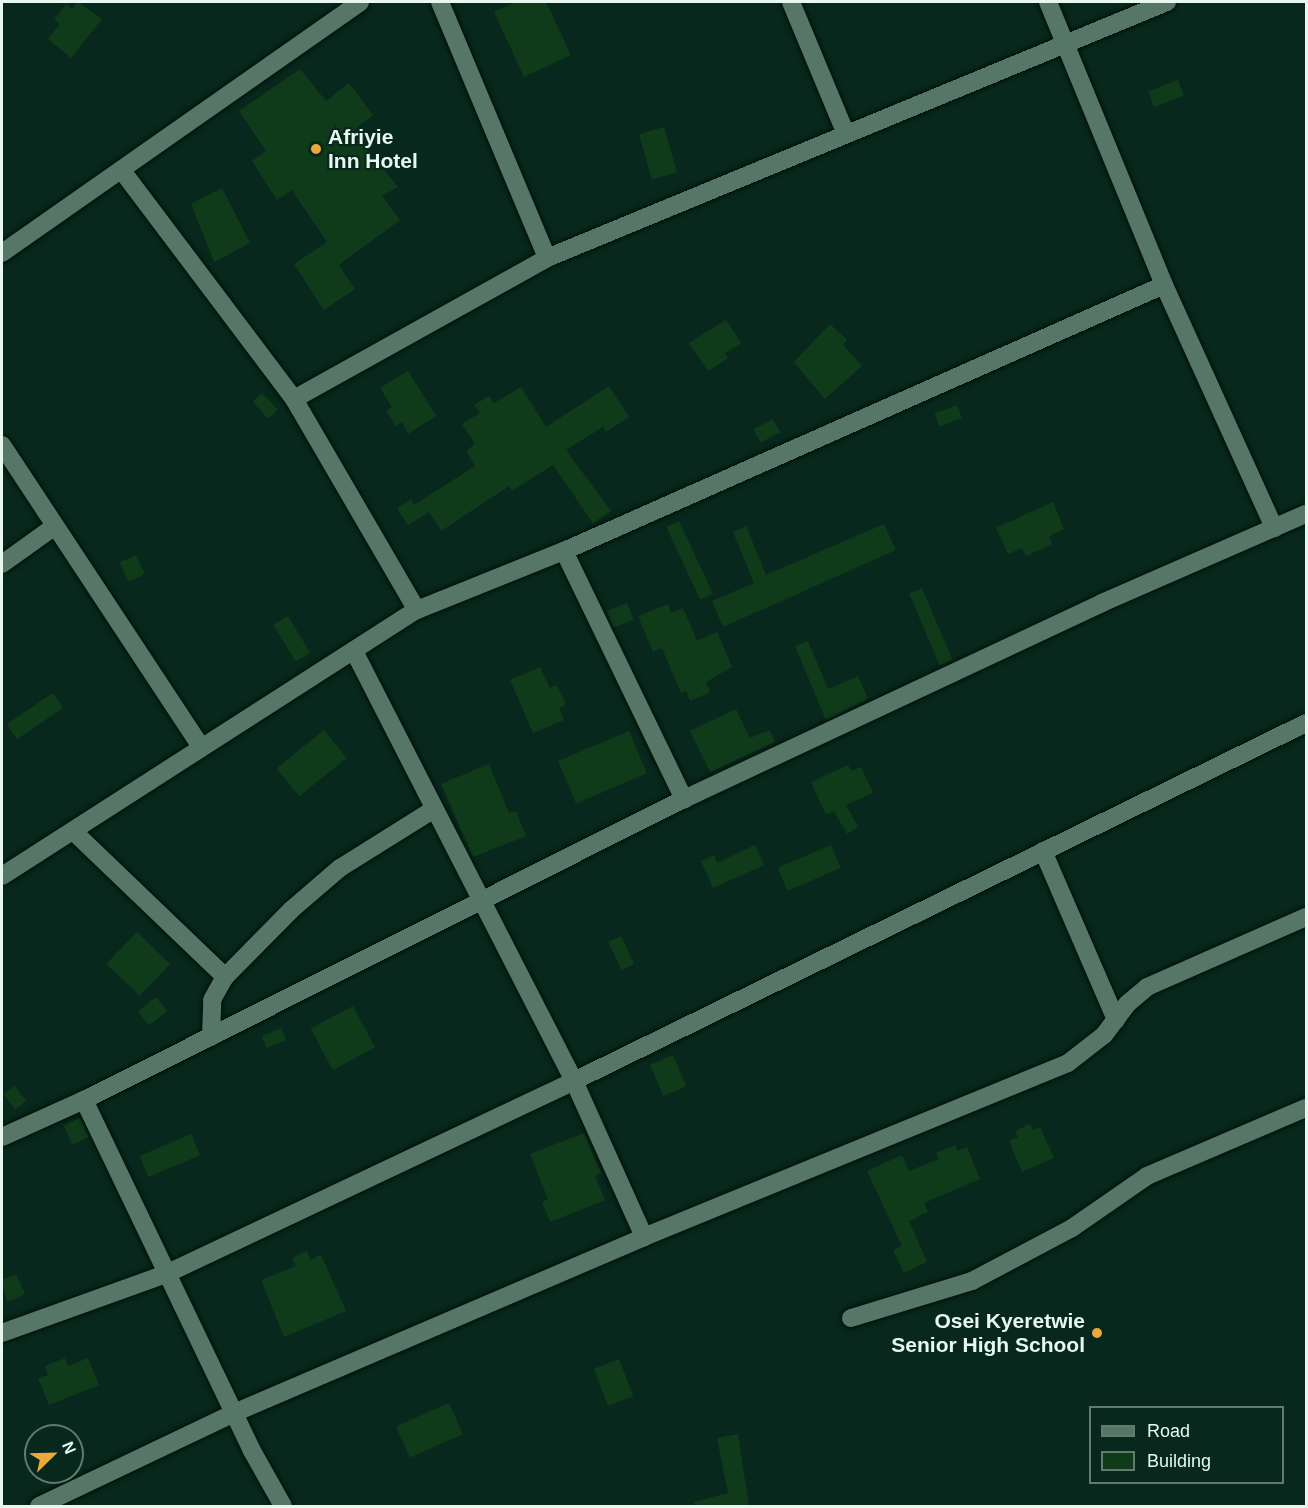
<!DOCTYPE html>
<style>
body{margin:0}
#map{position:relative;width:1308px;height:1508px;overflow:hidden;background:#08281d;font-family:Arial,sans-serif}
div>[style]{position:absolute}
.building>*{inset:0;background:#103b1a;transform-origin:0 0}
.roads{filter:drop-shadow(0 0 2px #001008) drop-shadow(0 0 2px #001008)}
.street>*{height:18px;margin:-9px;padding:0 9px;transform-origin:9px;border-radius:9px;background:#567668}
.dots>*{width:16px;height:16px;translate:-50% -50%;box-sizing:border-box;border:3px solid #08281d;border-radius:50%}
span{translate:-50% -50%;white-space:nowrap;text-align:center;line-height:1.15;-webkit-text-stroke:4.5px #08281d;paint-order:stroke}
.poi-label{font-size:21px;color:#e6f8f0;font-weight:700}
.left{translate:0 -50%;text-align:left}
.right{translate:-100% -50%;text-align:right}
.frame{position:absolute;inset:0;border:3px solid #e6f8f0;pointer-events:none}
.legend{position:absolute;left:1089px;top:1406px;width:195px;height:78px;box-sizing:border-box;background:#08281d;border:2px solid #617b71;margin:0;padding:8px 10px;list-style:none;font-size:18px;color:#e6f8f0}
.legend li{display:flex;align-items:center;gap:12px;height:30px}
.legend b{width:30px;border:2px solid #617b71}
.north{position:absolute;left:24px;top:1424px;width:60px;height:60px;box-sizing:border-box;background:#08281d;border:2px solid #617b71;border-radius:50%;rotate:67deg;font-size:16px;font-weight:700;line-height:24px;text-align:center;color:#e6f8f0}
.north::after{content:'';display:block;margin:auto;width:21px;height:27px;background:#eca93b;clip-path:polygon(50% 0,100% 100%,50% 72%,0 100%)}
</style>
<div id="map">
<div class="building">
<div style="clip-path:polygon(78px 2px,102px 19px,71px 58px,48px 39px,60px 24px,54px 19px,66px 4px,72px 9px)"></div>
<div style="clip-path:polygon(516px 2px,546px 2px,571px 55px,524px 77px,494px 12px)"></div>
<div style="clip-path:polygon(300px 69px,326px 101px,349px 83px,373px 115px,352px 132px,398px 187px,382px 196px,400px 220px,339px 265px,355px 289px,324px 310px,294px 264px,327px 242px,292px 190px,277px 200px,252px 161px,266px 151px,239px 111px)"></div>
<div style="left:1178px;top:80px;width:17px;height:32px;rotate:69deg"></div>
<div style="left:664px;top:127px;width:47px;height:26px;rotate:74deg"></div>
<div style="clip-path:polygon(222px 188px,250px 243px,214px 262px,191px 204px)"></div>
<div style="clip-path:polygon(726px 320px,741px 343px,725px 353px,728px 358px,708px 371px,689px 343px)"></div>
<div style="clip-path:polygon(830px 324px,847px 340px,843px 345px,862px 366px,825px 399px,794px 362px)"></div>
<div style="clip-path:polygon(408px 371px,436px 416px,408px 434px,402px 422px,396px 426px,386px 411px,392px 407px,380px 388px)"></div>
<div style="clip-path:polygon(609px 386px,629px 417px,606px 432px,603px 427px,566px 450px,611px 511px,593px 523px,553px 465px,512px 491px,509px 486px,441px 531px,429px 512px,408px 525px,397px 508px,411px 499px,414px 505px,475px 466px,466px 451px,475px 444px,462px 424px,480px 413px,474px 405px,489px 396px,494px 403px,521px 387px,546px 427px)"></div>
<div style="left:262px;top:393px;width:23px;height:13px;rotate:47deg"></div>
<div style="left:957px;top:405px;width:14px;height:24px;rotate:69deg"></div>
<div style="left:773px;top:419px;width:15px;height:22px;rotate:62deg"></div>
<div style="clip-path:polygon(1053px 502px,1064px 529px,1049px 536px,1052px 544px,1026px 556px,1022px 548px,1008px 554px,996px 528px)"></div>
<div style="left:679px;top:521px;width:80px;height:14px;rotate:65deg"></div>
<div style="clip-path:polygon(884px 524px,896px 550px,723px 627px,712px 601px,754px 583px,733px 532px,746px 526px,766px 575px)"></div>
<div style="left:136px;top:555px;width:21px;height:18px;rotate:65deg"></div>
<div style="left:922px;top:588px;width:78px;height:14px;rotate:67deg"></div>
<div style="left:627px;top:603px;width:18px;height:22px;rotate:68deg"></div>
<div style="clip-path:polygon(668px 604px,671px 613px,683px 608px,697px 641px,717px 632px,732px 667px,706px 682px,710px 692px,690px 701px,686px 691px,681px 693px,662px 648px,653px 652px,638px 616px)"></div>
<div style="left:288px;top:616px;width:43px;height:17px;rotate:59deg"></div>
<div style="clip-path:polygon(808px 641px,828px 689px,858px 676px,868px 699px,826px 720px,795px 646px)"></div>
<div style="clip-path:polygon(540px 667px,550px 688px,557px 685px,566px 705px,559px 708px,564px 720px,533px 733px,510px 680px)"></div>
<div style="left:53px;top:693px;width:18px;height:56px;rotate:56deg"></div>
<div style="clip-path:polygon(736px 709px,750px 738px,770px 730px,775px 742px,710px 772px,690px 731px)"></div>
<div style="left:324px;top:730px;width:36px;height:61px;rotate:51deg"></div>
<div style="left:629px;top:731px;width:46px;height:77px;rotate:67deg"></div>
<div style="clip-path:polygon(489px 764px,509px 813px,516px 811px,526px 836px,473px 857px,441px 784px)"></div>
<div style="clip-path:polygon(848px 765px,851px 771px,861px 767px,873px 793px,846px 805px,858px 827px,847px 834px,834px 811px,826px 815px,811px 782px)"></div>
<div style="clip-path:polygon(755px 845px,764px 865px,713px 888px,701px 861px,714px 855px,717px 863px)"></div>
<div style="left:831px;top:845px;width:25px;height:58px;rotate:67deg"></div>
<div style="left:137px;top:932px;width:46px;height:44px;rotate:44deg"></div>
<div style="left:621px;top:936px;width:31px;height:14px;rotate:65deg"></div>
<div style="left:156px;top:997px;width:18px;height:23px;rotate:52deg"></div>
<div style="left:353px;top:1006px;width:47px;height:48px;rotate:62deg"></div>
<div style="left:281px;top:1028px;width:13px;height:21px;rotate:67deg"></div>
<div style="left:673px;top:1055px;width:34px;height:25px;rotate:67deg"></div>
<div style="left:15px;top:1086px;width:19px;height:14px;rotate:54deg"></div>
<div style="left:80px;top:1118px;width:21px;height:18px;rotate:65deg"></div>
<div style="clip-path:polygon(1030px 1124px,1033px 1130px,1040px 1127px,1054px 1158px,1022px 1172px,1009px 1141px,1018px 1137px,1015px 1131px)"></div>
<div style="clip-path:polygon(584px 1133px,601px 1173px,595px 1176px,605px 1200px,550px 1222px,542px 1202px,548px 1199px,530px 1154px)"></div>
<div style="left:191px;top:1134px;width:23px;height:56px;rotate:67deg"></div>
<div style="clip-path:polygon(955px 1145px,958px 1151px,967px 1147px,980px 1179px,924px 1203px,928px 1212px,909px 1221px,927px 1262px,904px 1273px,893px 1250px,902px 1246px,867px 1171px,902px 1155px,909px 1171px,939px 1159px,936px 1153px)"></div>
<div style="clip-path:polygon(307px 1251px,311px 1260px,321px 1255px,346px 1311px,284px 1337px,261px 1280px,296px 1266px,292px 1258px)"></div>
<div style="clip-path:polygon(16px 1274px,25px 1294px,7px 1302px,2px 1280px)"></div>
<div style="clip-path:polygon(65px 1358px,68px 1366px,88px 1358px,99px 1385px,49px 1405px,38px 1378px,48px 1375px,45px 1366px)"></div>
<div style="left:619px;top:1359px;width:40px;height:27px;rotate:69deg"></div>
<div style="left:449px;top:1403px;width:34px;height:58px;rotate:66deg"></div>
<div style="clip-path:polygon(738px 1434px,749px 1506px,695px 1506px,694px 1502px,728px 1493px,717px 1438px)"></div>
</div>
<div class="roads">
<div class="street">
<div style="left:440px;top:2px;width:277px;rotate:67.3deg"></div>
<div style="left:791px;top:2px;width:141px;rotate:67.4deg"></div>
<div style="left:1048px;top:2px;width:306px;rotate:67.7deg"></div>
<div style="left:1164px;top:285px;width:267px;rotate:65.6deg"></div>
<div style="left:123px;top:172px;width:284px;rotate:53deg"></div>
<div style="left:294px;top:399px;width:244px;rotate:59.8deg"></div>
<div style="left:2px;top:253px;width:437px;rotate:-35deg"></div>
<div style="left:294px;top:399px;width:290px;rotate:-29.1deg"></div>
<div style="left:547px;top:258px;width:671px;rotate:-22.44deg"></div>
<div style="left:2px;top:445px;width:362px;rotate:56.6deg"></div>
<div style="left:564px;top:551px;width:276px;rotate:64.2deg"></div>
<div style="left:2px;top:564px;width:65px;rotate:-35.6deg"></div>
<div style="left:355px;top:653px;width:481px;rotate:62.9deg"></div>
<div style="left:574px;top:1081px;width:171px;rotate:65.8deg"></div>
<div style="left:73px;top:831px;width:211px;rotate:43.8deg"></div>
<div style="left:1043px;top:851px;width:184px;rotate:66.6deg"></div>
<div style="left:2px;top:876px;width:493px;rotate:-32.7deg"></div>
<div style="left:417px;top:610px;width:158px;rotate:-21.9deg"></div>
<div style="left:564px;top:551px;width:656px;rotate:-23.91deg"></div>
<div style="left:211px;top:1037px;width:37px;rotate:-88deg"></div>
<div style="left:212px;top:1000px;width:26px;rotate:-61deg"></div>
<div style="left:225px;top:977px;width:94px;rotate:-45.4deg"></div>
<div style="left:291px;top:910px;width:65px;rotate:-40.6deg"></div>
<div style="left:340px;top:868px;width:111px;rotate:-32.1deg"></div>
<div style="left:84px;top:1100px;width:387px;rotate:64.4deg"></div>
<div style="left:251px;top:1449px;width:65px;rotate:60.7deg"></div>
<div style="left:2px;top:1137px;width:90px;rotate:-24.3deg"></div>
<div style="left:84px;top:1100px;width:671px;rotate:-26.64deg"></div>
<div style="left:684px;top:799px;width:462px;rotate:-25.1deg"></div>
<div style="left:1102px;top:603px;width:223px;rotate:-23.6deg"></div>
<div style="left:851px;top:1318px;width:127px;rotate:-17deg"></div>
<div style="left:972px;top:1281px;width:113px;rotate:-27.9deg"></div>
<div style="left:1072px;top:1228px;width:91px;rotate:-34.7deg"></div>
<div style="left:1147px;top:1176px;width:173px;rotate:-23.2deg"></div>
<div style="left:2px;top:1333px;width:174px;rotate:-19.8deg"></div>
<div style="left:166px;top:1274px;width:451px;rotate:-25.3deg"></div>
<div style="left:574px;top:1081px;width:815px;rotate:-26.06deg"></div>
<div style="left:39px;top:1506px;width:216px;rotate:-25.5deg"></div>
<div style="left:234px;top:1413px;width:446px;rotate:-23.2deg"></div>
<div style="left:644px;top:1237px;width:458px;rotate:-22.3deg"></div>
<div style="left:1068px;top:1063px;width:46px;rotate:-37.9deg"></div>
<div style="left:1104px;top:1035px;width:39px;rotate:-53deg"></div>
<div style="left:1127px;top:1004px;width:26px;rotate:-40deg"></div>
<div style="left:1147px;top:987px;width:174px;rotate:-23.8deg"></div>
</div>
</div>
<div class="dots">
<div style="left:316px;top:149px;background:#eca93b"></div>
<div style="left:1097px;top:1333px;background:#eca93b"></div>
</div>
<div class="poi-label">
<span class="left" style="left:328px;top:149px">Afriyie<br>Inn Hotel</span>
<span class="right" style="left:1085px;top:1333px">Osei Kyeretwie<br>Senior High School</span>
</div>
<div class="frame"></div>
<ul class="legend">
<li><b style="height:8px;background:#567668"></b>Road</li>
<li><b style="height:16px;background:#103b1a"></b>Building</li>
</ul>
<div class="north">N</div>
</div>
